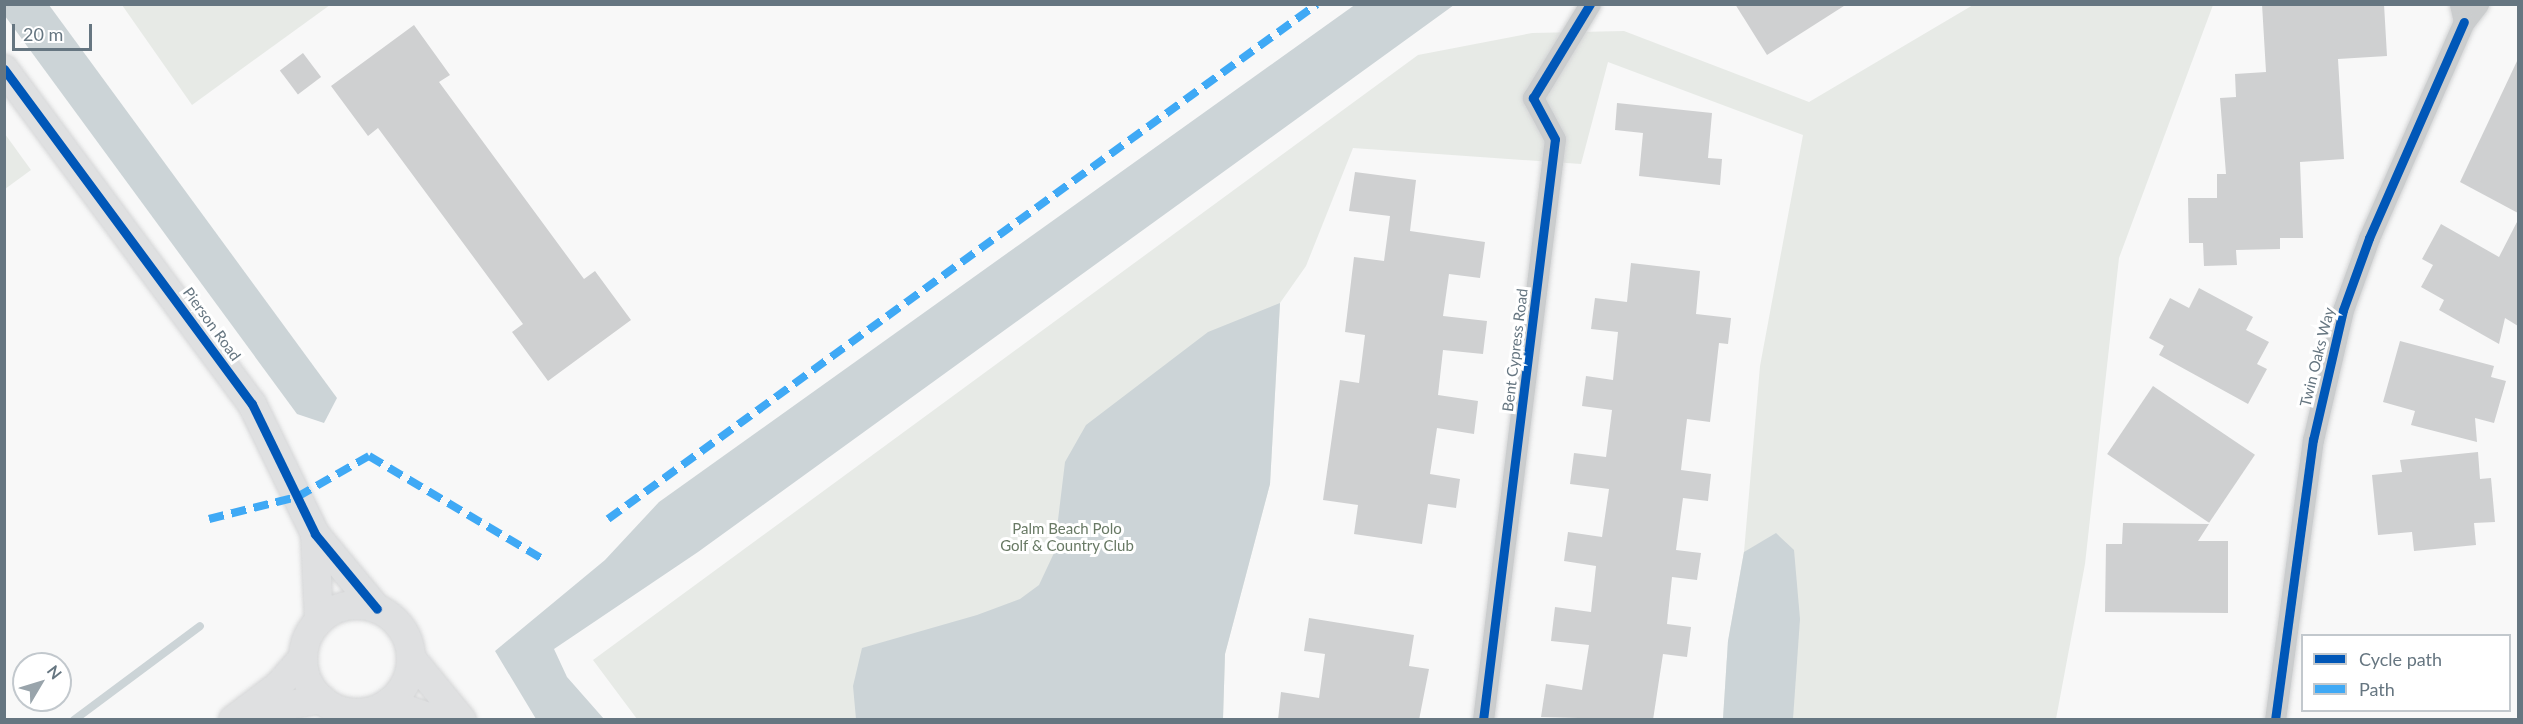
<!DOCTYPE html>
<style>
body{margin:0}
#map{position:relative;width:2523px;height:724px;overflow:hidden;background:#f8f8f8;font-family:Lato,sans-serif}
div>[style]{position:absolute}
.green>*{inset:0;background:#e7eae6}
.water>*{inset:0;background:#ccd4d7}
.stream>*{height:8px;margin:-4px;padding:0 4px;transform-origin:4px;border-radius:4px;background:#ccd4d7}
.building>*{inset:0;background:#cfd0d1;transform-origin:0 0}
.roads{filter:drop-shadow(0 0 2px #d4d5d6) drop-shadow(0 0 2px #d4d5d6)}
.street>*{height:21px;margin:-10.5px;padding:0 10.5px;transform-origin:10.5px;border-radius:10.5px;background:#cbcdce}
.secondary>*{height:28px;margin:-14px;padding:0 14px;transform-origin:14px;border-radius:14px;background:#dfe0e1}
.secondary>.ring{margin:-14px;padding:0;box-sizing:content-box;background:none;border:28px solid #dfe0e1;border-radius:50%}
.quiet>*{height:8px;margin-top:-4px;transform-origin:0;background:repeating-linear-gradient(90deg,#3fa9f5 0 15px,transparent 0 23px)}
.cycleway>*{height:9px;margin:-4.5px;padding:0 4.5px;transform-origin:4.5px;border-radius:4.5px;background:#0057b8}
span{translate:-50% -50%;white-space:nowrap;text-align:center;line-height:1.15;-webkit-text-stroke:6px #fff;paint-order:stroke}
.street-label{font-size:15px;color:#667681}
.park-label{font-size:15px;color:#687964}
.frame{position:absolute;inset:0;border:6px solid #667681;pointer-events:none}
.legend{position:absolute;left:2301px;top:634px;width:210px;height:78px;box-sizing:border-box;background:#fff;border:2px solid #c2c8cd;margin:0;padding:8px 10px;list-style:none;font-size:18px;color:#667681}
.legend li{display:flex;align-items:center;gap:12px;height:30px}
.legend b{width:30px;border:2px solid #c2c8cd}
.north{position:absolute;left:12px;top:652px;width:60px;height:60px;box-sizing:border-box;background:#fff;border:2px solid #c2c8cd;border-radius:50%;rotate:52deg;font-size:16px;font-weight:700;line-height:24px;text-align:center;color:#667681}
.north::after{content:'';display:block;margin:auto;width:21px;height:27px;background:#99a4ab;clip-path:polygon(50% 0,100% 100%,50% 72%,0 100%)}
.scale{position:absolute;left:12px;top:24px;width:80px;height:27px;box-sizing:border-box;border:3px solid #667681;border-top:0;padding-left:8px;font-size:18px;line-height:21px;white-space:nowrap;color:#667681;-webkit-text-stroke:4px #fff;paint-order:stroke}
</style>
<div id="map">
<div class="green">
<div style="clip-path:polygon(122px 5px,330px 5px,192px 105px)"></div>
<div style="clip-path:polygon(1973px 5px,2213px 5px,2119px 258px,2085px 564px,2056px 719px,1723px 719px,1728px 641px,1744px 552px,1760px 366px,1803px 135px,1608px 62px,1581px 164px,1353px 148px,1306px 266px,1280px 303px,1270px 484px,1225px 654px,1223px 719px,637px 719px,593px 660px,1418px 55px,1532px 33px,1624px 31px,1809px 102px)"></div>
<div style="clip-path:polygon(5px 134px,31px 170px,5px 189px,4px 189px)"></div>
</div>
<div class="water">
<div style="clip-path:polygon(1356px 4px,1454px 5px,698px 552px,554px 649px,567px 677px,604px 719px,536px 719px,495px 651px,605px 560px,659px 502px)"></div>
<div style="clip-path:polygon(4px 5px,49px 5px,337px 398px,324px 423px,297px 414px,5px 16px)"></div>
<div style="clip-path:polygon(1280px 303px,1270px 484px,1225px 654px,1223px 719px,856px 719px,853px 686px,862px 648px,977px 615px,1020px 599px,1039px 585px,1054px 553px,1065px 462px,1086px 425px,1208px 332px)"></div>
<div style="clip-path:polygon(1776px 533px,1794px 550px,1800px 619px,1793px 719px,1723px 719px,1728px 641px,1744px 552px)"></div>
</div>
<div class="stream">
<div style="left:74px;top:720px;width:157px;rotate:-36.7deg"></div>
</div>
<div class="building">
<div style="clip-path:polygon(1735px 4px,1847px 4px,1767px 55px)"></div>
<div style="clip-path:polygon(2262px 4px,2384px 4px,2387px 56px,2338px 59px,2344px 159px,2300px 162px,2303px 238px,2280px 238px,2280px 249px,2236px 250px,2237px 265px,2204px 266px,2203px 243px,2189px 243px,2188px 198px,2217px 198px,2217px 174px,2226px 174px,2220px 98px,2236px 97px,2235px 74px,2266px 72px)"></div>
<div style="clip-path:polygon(414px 25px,450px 75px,439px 82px,584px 279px,595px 271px,631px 320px,548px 381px,512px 332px,523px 324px,378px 128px,368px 136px,331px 86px)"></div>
<div style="left:303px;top:53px;width:30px;height:29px;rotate:53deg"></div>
<div style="clip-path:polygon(2518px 59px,2518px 213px,2460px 182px)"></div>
<div style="clip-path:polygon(1617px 103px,1712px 113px,1708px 158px,1722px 159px,1720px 185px,1639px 176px,1643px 133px,1615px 130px)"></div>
<div style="clip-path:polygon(1355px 172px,1416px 180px,1410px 231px,1485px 242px,1480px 278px,1449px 274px,1443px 316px,1487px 321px,1483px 354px,1443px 350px,1438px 395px,1478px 401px,1474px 434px,1437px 428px,1430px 474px,1460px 479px,1456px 508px,1428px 504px,1422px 544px,1354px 534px,1358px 505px,1323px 500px,1340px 380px,1359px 383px,1365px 335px,1345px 332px,1354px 257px,1384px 261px,1390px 216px,1349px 211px)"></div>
<div style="clip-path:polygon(2518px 220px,2518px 326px,2505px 318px,2499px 344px,2439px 310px,2444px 300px,2421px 287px,2433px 265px,2422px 259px,2441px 224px,2499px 257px)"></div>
<div style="clip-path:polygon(1631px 263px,1700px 271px,1696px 314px,1731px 318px,1728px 344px,1719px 343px,1710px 422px,1687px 419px,1681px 470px,1711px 474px,1708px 501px,1683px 498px,1676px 550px,1701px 553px,1697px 580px,1672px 577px,1667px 624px,1691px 627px,1687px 657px,1663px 654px,1653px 720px,1541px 717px,1546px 684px,1582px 690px,1589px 645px,1551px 641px,1555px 607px,1591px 612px,1596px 566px,1564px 561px,1568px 532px,1602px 537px,1609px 489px,1570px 484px,1574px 453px,1606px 457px,1612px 410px,1582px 406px,1586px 376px,1613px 380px,1618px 332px,1591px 329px,1595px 298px,1627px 302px)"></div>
<div style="clip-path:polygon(2199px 288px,2253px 317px,2246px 330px,2269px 342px,2257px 364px,2267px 369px,2248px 404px,2159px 355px,2164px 346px,2149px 338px,2170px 298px,2189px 308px)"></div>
<div style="clip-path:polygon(2400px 341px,2494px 366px,2491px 377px,2506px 381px,2494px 423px,2475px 418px,2477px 442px,2411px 425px,2415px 411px,2383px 402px)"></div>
<div style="left:2153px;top:386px;width:123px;height:82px;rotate:34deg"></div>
<div style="clip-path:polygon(2478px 452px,2480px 479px,2491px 478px,2495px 522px,2474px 523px,2476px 545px,2414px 551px,2412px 532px,2378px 535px,2372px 475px,2402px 472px,2400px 460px)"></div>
<div style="clip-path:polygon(2123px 523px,2209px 524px,2198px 541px,2228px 541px,2228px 613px,2105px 612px,2106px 544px,2122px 544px)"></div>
<div style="clip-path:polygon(1309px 618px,1414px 635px,1409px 666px,1429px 669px,1419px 720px,1278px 720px,1281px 692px,1319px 698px,1325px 654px,1304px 651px)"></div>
</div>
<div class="roads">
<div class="street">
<div style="left:2460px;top:4px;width:18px;rotate:77deg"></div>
<div style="left:2464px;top:22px;width:23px;rotate:-52deg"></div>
<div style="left:1483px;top:720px;width:585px;rotate:-82.94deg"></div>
<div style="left:1555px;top:139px;width:47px;rotate:-118.2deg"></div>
<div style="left:1533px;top:98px;width:110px;rotate:-58.8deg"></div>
<div style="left:2275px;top:720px;width:283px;rotate:-82.3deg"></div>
<div style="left:2313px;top:440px;width:133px;rotate:-77deg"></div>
<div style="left:2343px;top:310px;width:77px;rotate:-70.1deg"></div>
<div style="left:2369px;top:238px;width:236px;rotate:-66.3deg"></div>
</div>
<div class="secondary">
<div style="left:4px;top:69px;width:417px;rotate:53.5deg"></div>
<div style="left:252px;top:404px;width:144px;rotate:64.1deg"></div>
<div style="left:315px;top:534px;width:97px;rotate:50.4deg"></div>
<div style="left:315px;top:534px;width:87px;rotate:87.4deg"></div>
<div class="ring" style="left:303px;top:605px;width:80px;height:80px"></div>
<div style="left:411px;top:658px;width:80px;rotate:50.6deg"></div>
<div style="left:388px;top:703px;width:52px;rotate:19.1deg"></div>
<div style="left:246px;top:713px;width:77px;rotate:-10.4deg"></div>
<div style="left:233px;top:720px;width:58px;rotate:-37.3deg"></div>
<div style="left:279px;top:685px;width:37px;rotate:-49deg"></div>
</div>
</div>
<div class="quiet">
<div style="left:209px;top:519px;width:91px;rotate:-14deg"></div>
<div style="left:297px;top:497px;width:83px;rotate:-29.7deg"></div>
<div style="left:369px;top:456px;width:206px;rotate:30.7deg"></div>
<div style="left:608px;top:519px;width:876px;rotate:-35.99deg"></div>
</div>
<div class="cycleway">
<div style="left:4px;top:69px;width:417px;rotate:53.5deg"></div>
<div style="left:252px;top:404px;width:144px;rotate:64.1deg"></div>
<div style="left:315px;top:534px;width:97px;rotate:50.4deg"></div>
<div style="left:1483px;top:720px;width:585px;rotate:-82.94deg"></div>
<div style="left:1555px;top:139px;width:47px;rotate:-118.2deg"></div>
<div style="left:1533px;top:98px;width:110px;rotate:-58.8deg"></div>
<div style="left:2275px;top:720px;width:283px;rotate:-82.3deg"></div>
<div style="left:2313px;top:440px;width:133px;rotate:-77deg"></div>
<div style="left:2343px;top:310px;width:77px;rotate:-70.1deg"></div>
<div style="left:2369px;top:238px;width:236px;rotate:-66.3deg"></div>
</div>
<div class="street-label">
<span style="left:212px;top:324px;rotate:54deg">Pierson Road</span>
<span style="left:1515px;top:350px;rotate:-83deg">Bent Cypress Road</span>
<span style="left:2317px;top:357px;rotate:-76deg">Twin Oaks Way</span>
</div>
<div class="park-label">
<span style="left:1067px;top:537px">Palm Beach Polo<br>Golf &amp; Country Club</span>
</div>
<div class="frame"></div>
<ul class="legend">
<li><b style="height:8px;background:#0057b8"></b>Cycle path</li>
<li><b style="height:8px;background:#3fa9f5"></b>Path</li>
</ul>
<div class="north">N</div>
<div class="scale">20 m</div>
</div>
